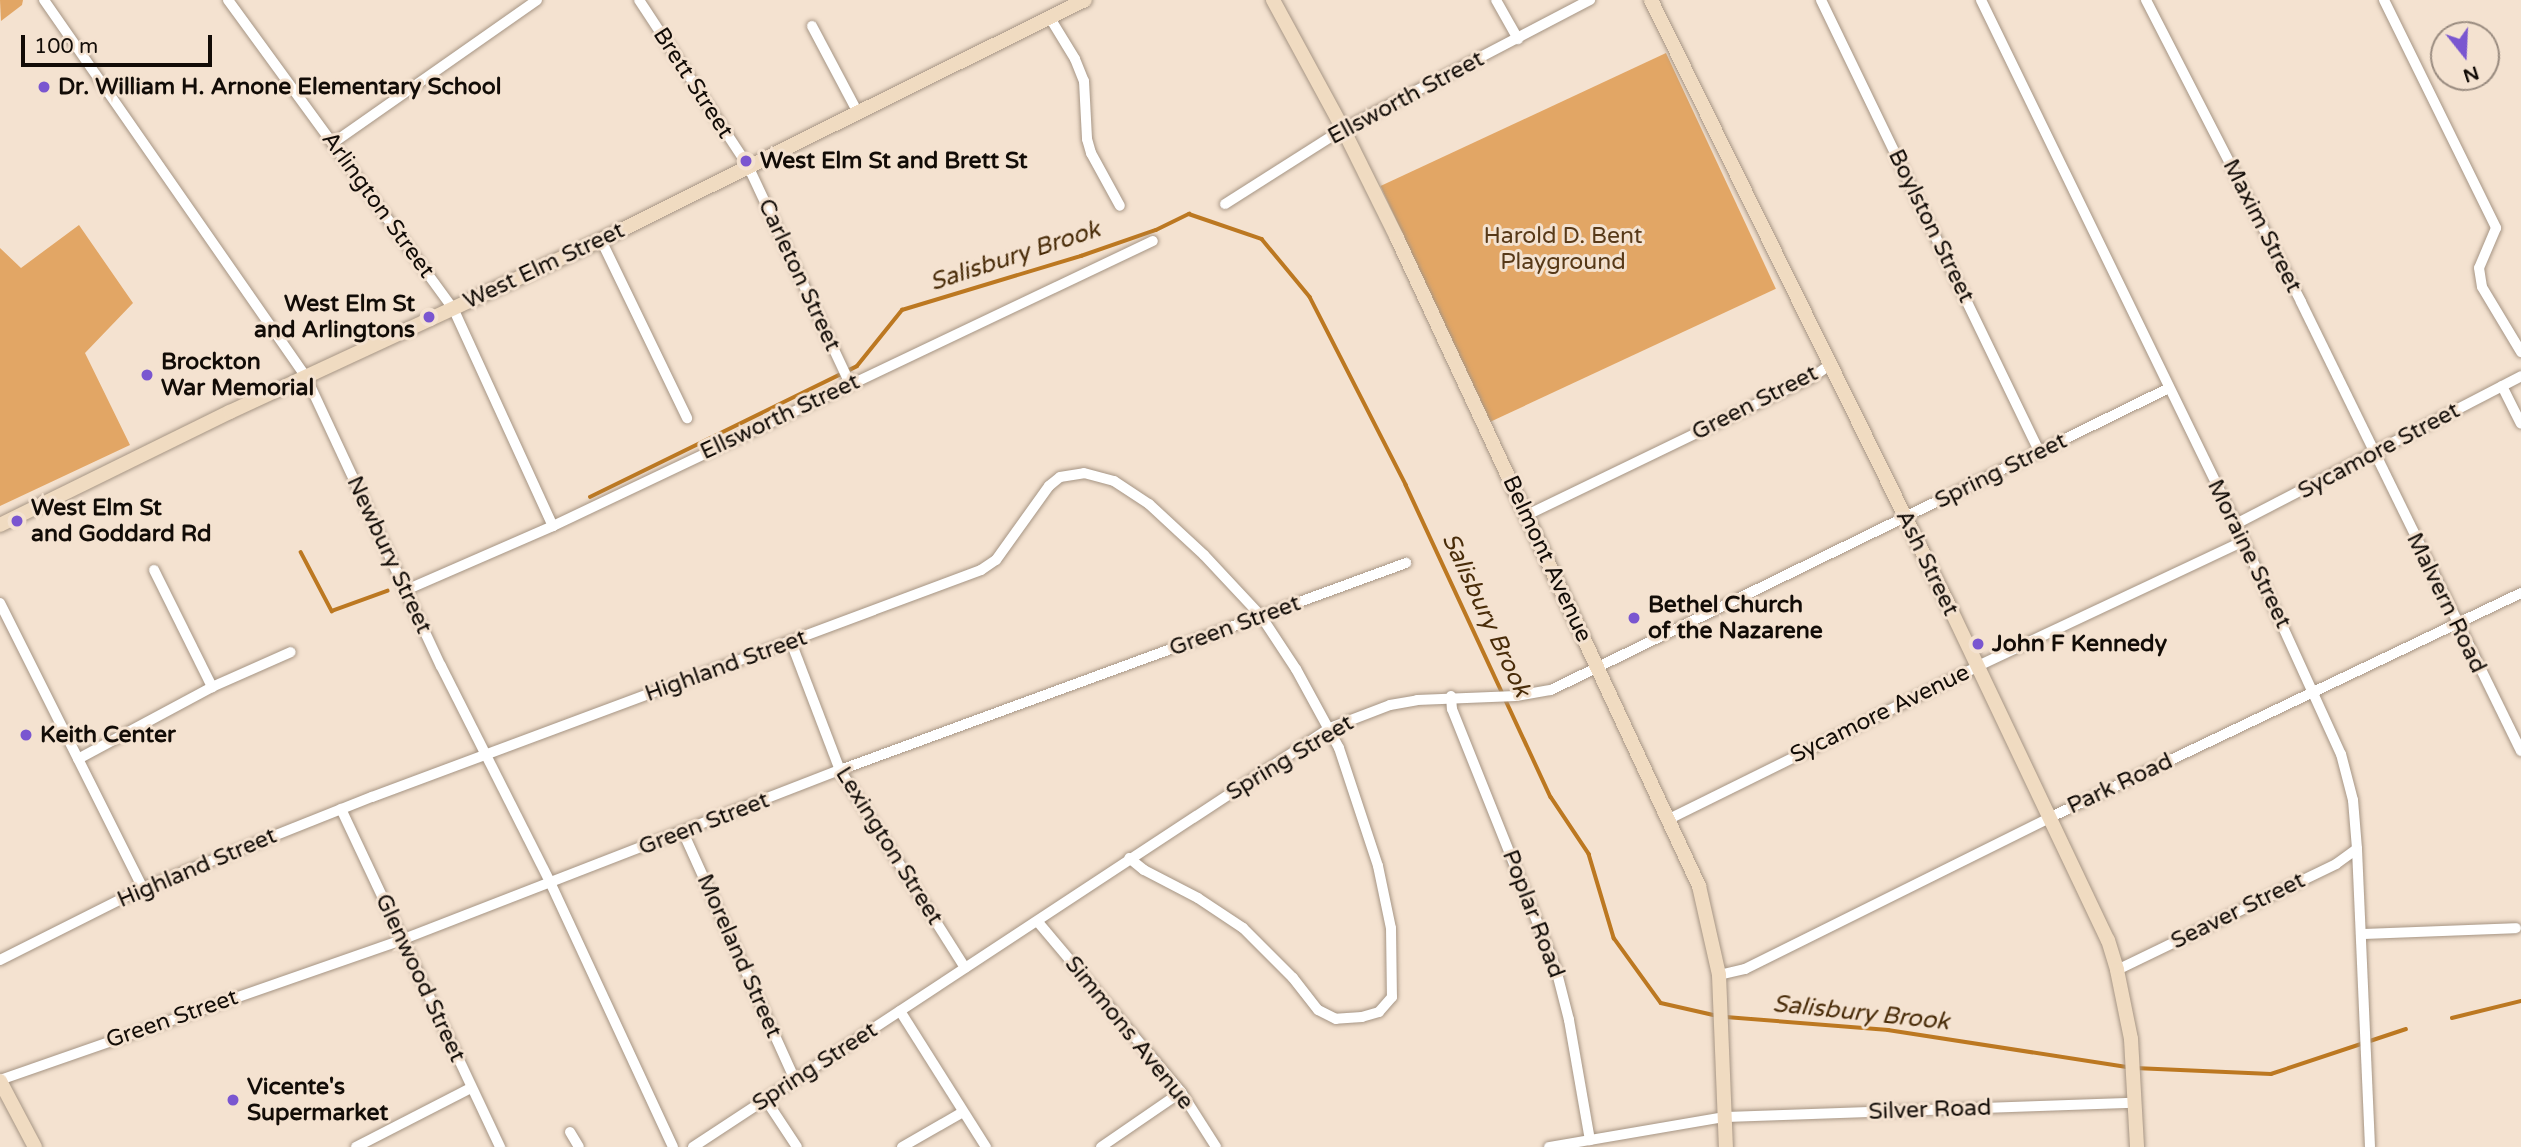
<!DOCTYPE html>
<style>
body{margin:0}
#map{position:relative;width:2521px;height:1147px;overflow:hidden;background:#f4e2d0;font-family:"Varela Round",sans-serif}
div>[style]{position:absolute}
.green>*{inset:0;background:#e2a665;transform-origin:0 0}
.stream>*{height:3.5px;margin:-1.75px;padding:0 1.75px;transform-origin:1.75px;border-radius:1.75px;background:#bc7821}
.roads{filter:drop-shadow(0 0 2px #a69584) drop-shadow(0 0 2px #a69584)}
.street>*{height:10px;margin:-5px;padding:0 5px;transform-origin:5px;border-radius:5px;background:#fff}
.secondary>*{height:14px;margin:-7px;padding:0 7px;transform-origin:7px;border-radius:7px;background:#f0dbc1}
.dots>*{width:19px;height:19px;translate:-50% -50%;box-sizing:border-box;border:4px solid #f4e2d0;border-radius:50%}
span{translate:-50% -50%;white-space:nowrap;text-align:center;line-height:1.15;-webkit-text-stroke:6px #f4e2d0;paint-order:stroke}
.street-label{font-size:23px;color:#120c07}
.poi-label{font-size:23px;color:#120c07;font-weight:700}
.left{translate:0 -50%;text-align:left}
.right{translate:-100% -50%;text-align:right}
.park-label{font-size:23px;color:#573918}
.water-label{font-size:24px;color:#492c09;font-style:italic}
.north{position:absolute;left:2430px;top:21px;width:70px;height:70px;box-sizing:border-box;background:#f4e2d0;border:2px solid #9a8c80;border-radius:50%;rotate:162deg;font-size:19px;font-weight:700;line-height:28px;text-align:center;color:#120c07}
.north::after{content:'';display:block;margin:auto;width:24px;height:32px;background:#7a56d0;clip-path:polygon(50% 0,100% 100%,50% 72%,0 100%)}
.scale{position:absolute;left:21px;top:35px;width:191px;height:32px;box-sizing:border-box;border:4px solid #120c07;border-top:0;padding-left:9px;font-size:21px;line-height:24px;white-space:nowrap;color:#120c07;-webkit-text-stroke:5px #f4e2d0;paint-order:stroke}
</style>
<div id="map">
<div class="green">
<div style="clip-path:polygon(0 0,23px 0,22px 5px,1px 21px)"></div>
<div style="left:1666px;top:53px;width:260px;height:315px;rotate:65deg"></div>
<div style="clip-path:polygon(79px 225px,133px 303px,85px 353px,130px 445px,0 506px,0 248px,21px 268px)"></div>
</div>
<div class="stream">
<div style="left:590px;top:497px;width:297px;rotate:-26.1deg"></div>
<div style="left:857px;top:366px;width:72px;rotate:-51.2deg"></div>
<div style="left:902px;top:310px;width:187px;rotate:-16.8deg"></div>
<div style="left:1081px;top:256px;width:79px;rotate:-19.1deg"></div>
<div style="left:1156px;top:230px;width:37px;rotate:-26deg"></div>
<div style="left:1189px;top:214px;width:77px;rotate:18.9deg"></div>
<div style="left:1262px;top:239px;width:75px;rotate:50.4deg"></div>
<div style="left:1310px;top:297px;width:211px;rotate:62.9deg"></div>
<div style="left:1406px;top:485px;width:344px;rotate:65.1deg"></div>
<div style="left:1551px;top:797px;width:69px;rotate:56.3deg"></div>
<div style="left:1589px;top:854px;width:88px;rotate:73.4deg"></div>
<div style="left:1614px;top:938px;width:80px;rotate:54.1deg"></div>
<div style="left:1661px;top:1003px;width:58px;rotate:12.8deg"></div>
<div style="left:301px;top:552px;width:67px;rotate:62.3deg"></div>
<div style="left:332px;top:611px;width:59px;rotate:-20deg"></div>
<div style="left:1726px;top:1017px;width:163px;rotate:4.6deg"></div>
<div style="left:1888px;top:1030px;width:243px;rotate:8.8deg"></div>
<div style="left:2452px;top:1018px;width:71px;rotate:-13.8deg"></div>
<div style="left:2135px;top:1068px;width:136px;rotate:2.5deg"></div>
<div style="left:2271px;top:1074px;width:142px;rotate:-18.4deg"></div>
</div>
<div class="roads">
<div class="street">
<div style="left:44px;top:0;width:459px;rotate:55.2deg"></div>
<div style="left:306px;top:377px;width:319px;rotate:65deg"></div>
<div style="left:441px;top:666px;width:242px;rotate:63.2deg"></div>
<div style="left:550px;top:882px;width:292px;rotate:65.1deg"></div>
<div style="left:228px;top:0;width:381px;rotate:53.9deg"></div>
<div style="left:453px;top:308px;width:240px;rotate:65.4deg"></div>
<div style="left:639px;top:0;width:199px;rotate:56.7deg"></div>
<div style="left:748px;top:166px;width:241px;rotate:64.9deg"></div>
<div style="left:1496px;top:0;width:45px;rotate:60.6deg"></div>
<div style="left:1821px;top:0;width:503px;rotate:64.2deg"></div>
<div style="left:1981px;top:0;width:583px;rotate:64.05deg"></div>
<div style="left:2236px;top:524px;width:253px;rotate:65.5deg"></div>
<div style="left:2341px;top:754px;width:48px;rotate:75.4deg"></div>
<div style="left:2353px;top:800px;width:49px;rotate:85.3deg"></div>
<div style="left:2357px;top:849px;width:298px;rotate:87.5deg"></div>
<div style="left:2146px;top:0;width:339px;rotate:62.8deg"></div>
<div style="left:2301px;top:302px;width:500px;rotate:63.9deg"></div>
<div style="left:2384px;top:0;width:254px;rotate:63.8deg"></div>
<div style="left:2496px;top:228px;width:43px;rotate:113deg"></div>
<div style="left:2479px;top:268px;width:19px;rotate:81deg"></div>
<div style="left:2482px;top:287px;width:76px;rotate:59deg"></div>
<div style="left:1050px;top:18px;width:48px;rotate:58.6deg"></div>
<div style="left:1075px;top:59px;width:24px;rotate:68deg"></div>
<div style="left:1084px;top:81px;width:58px;rotate:87deg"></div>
<div style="left:1087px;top:139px;width:15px;rotate:74deg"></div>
<div style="left:1091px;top:153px;width:60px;rotate:61.3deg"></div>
<div style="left:812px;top:26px;width:98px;rotate:62.1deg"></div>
<div style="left:333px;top:143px;width:249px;rotate:-35deg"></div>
<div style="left:1225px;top:204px;width:140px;rotate:-32.4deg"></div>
<div style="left:1343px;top:129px;width:279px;rotate:-27.6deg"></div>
<div style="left:601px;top:240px;width:198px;rotate:64.2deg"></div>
<div style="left:2502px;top:386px;width:42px;rotate:63.4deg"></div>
<div style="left:1527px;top:515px;width:319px;rotate:-25.8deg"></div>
<div style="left:1814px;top:376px;width:21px;rotate:-35deg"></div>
<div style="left:2236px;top:524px;width:321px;rotate:-27.4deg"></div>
<div style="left:154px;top:570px;width:131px;rotate:63.6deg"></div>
<div style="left:406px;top:590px;width:160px;rotate:-23.5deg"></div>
<div style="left:553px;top:526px;width:664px;rotate:-25.41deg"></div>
<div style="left:0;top:603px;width:319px;rotate:63.4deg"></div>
<div style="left:791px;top:642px;width:137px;rotate:69.1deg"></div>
<div style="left:840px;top:770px;width:234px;rotate:57.7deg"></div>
<div style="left:1451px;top:696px;width:13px;rotate:86deg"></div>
<div style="left:1452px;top:709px;width:280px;rotate:68.2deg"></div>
<div style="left:1556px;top:969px;width:53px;rotate:75.7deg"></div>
<div style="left:1569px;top:1020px;width:122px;rotate:80.1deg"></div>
<div style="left:78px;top:759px;width:152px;rotate:-28.2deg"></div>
<div style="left:212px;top:687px;width:86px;rotate:-23.9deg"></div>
<div style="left:341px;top:809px;width:374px;rotate:64.8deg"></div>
<div style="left:1669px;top:819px;width:345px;rotate:-26.3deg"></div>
<div style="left:1978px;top:666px;width:294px;rotate:-25.2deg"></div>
<div style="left:683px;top:832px;width:272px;rotate:65.7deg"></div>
<div style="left:1038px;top:922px;width:222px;rotate:49.9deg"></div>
<div style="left:1181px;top:1092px;width:65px;rotate:57.5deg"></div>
<div style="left:2362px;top:934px;width:154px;rotate:-2.2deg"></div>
<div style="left:0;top:960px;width:160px;rotate:-26.7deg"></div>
<div style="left:143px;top:888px;width:246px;rotate:-21.7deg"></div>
<div style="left:372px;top:797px;width:650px;rotate:-20.44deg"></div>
<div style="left:981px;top:570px;width:18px;rotate:-34deg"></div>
<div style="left:996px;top:560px;width:91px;rotate:-54.4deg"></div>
<div style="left:1049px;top:486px;width:14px;rotate:-39deg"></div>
<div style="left:1060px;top:477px;width:24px;rotate:-9deg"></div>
<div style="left:1084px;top:473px;width:31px;rotate:15deg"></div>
<div style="left:1114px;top:481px;width:42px;rotate:33.3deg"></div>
<div style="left:1149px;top:504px;width:75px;rotate:42.8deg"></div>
<div style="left:1204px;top:555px;width:83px;rotate:46.9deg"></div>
<div style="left:1261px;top:616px;width:64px;rotate:56.6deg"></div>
<div style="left:1296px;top:669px;width:90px;rotate:61.4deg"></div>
<div style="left:1339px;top:748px;width:124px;rotate:71.7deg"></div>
<div style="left:1378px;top:866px;width:63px;rotate:78.2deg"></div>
<div style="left:1391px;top:928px;width:69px;rotate:89.2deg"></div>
<div style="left:1392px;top:997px;width:20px;rotate:131deg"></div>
<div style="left:1379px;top:1012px;width:18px;rotate:164deg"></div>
<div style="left:1362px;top:1017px;width:26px;rotate:176deg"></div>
<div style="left:1336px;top:1019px;width:20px;rotate:-153deg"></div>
<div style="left:1318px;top:1010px;width:41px;rotate:-128deg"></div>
<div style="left:1293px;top:978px;width:71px;rotate:-135deg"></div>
<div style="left:1243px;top:928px;width:54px;rotate:-146.3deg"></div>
<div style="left:1198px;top:898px;width:61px;rotate:-152.6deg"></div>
<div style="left:1144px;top:870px;width:19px;rotate:-141deg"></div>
<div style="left:2117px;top:970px;width:243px;rotate:-25.8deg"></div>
<div style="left:2336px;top:864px;width:26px;rotate:-36deg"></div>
<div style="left:1719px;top:975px;width:27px;rotate:-13deg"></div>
<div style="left:1745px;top:969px;width:342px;rotate:-26.4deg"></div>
<div style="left:2051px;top:817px;width:521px;rotate:-25.48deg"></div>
<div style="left:900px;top:1011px;width:161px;rotate:57.7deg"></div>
<div style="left:0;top:1080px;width:425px;rotate:-19.2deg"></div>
<div style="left:401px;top:940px;width:471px;rotate:-21.2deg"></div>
<div style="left:840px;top:770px;width:603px;rotate:-20.09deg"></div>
<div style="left:766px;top:1100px;width:56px;rotate:56.6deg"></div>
<div style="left:570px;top:1132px;width:17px;rotate:59deg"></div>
<div style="left:356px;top:1147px;width:129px;rotate:-27.2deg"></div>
<div style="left:693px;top:1147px;width:762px;rotate:-33.34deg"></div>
<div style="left:1330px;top:728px;width:64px;rotate:-21deg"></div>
<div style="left:1390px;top:705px;width:27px;rotate:-10deg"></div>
<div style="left:1417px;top:700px;width:99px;rotate:-2.3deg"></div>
<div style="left:1516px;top:696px;width:36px;rotate:-10deg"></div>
<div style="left:1551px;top:690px;width:688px;rotate:-26.04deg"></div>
<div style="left:902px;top:1147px;width:70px;rotate:-29.8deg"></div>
<div style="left:1101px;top:1147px;width:97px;rotate:-34.5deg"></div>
<div style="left:1549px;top:1147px;width:178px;rotate:-9.7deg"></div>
<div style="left:1724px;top:1117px;width:411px;rotate:-2deg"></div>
</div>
<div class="secondary">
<div style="left:1273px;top:0;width:147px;rotate:61.5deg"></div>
<div style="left:1343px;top:129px;width:122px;rotate:63.6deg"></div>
<div style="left:1397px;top:238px;width:715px;rotate:65.01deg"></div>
<div style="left:1699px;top:886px;width:91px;rotate:77.3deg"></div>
<div style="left:1719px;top:975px;width:172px;rotate:87.7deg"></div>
<div style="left:1651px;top:0;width:678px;rotate:63.81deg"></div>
<div style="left:1950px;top:608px;width:368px;rotate:64.6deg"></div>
<div style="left:2108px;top:940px;width:31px;rotate:73deg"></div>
<div style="left:2117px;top:970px;width:70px;rotate:78.5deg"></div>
<div style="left:2131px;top:1039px;width:108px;rotate:86.8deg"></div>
<div style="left:0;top:525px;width:256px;rotate:-26.2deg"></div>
<div style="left:230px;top:412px;width:409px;rotate:-24.9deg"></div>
<div style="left:601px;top:240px;width:540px;rotate:-26.38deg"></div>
<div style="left:0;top:1081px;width:75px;rotate:62.1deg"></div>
</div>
</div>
<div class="dots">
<div style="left:44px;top:87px;background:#7a56d0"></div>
<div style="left:746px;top:161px;background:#7a56d0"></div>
<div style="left:429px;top:317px;background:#7a56d0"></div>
<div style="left:147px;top:375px;background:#7a56d0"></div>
<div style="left:17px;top:521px;background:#7a56d0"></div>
<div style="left:1634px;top:618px;background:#7a56d0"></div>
<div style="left:1978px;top:644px;background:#7a56d0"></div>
<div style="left:26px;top:735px;background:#7a56d0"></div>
<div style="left:233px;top:1100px;background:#7a56d0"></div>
</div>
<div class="street-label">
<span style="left:693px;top:83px;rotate:57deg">Brett Street</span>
<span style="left:1406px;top:98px;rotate:-28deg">Ellsworth Street</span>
<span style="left:378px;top:205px;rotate:54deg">Arlington Street</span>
<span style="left:1931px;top:226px;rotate:64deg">Boylston Street</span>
<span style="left:2262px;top:226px;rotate:63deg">Maxim Street</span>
<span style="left:544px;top:266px;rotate:-25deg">West Elm Street</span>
<span style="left:799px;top:275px;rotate:65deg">Carleton Street</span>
<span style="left:1755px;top:403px;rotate:-27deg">Green Street</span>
<span style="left:780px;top:417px;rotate:-25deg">Ellsworth Street</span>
<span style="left:2379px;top:451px;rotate:-28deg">Sycamore Street</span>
<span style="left:2001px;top:471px;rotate:-26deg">Spring Street</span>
<span style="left:2249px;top:554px;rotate:64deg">Moraine Street</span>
<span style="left:389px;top:555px;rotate:65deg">Newbury Street</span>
<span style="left:1547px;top:559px;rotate:65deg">Belmont Avenue</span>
<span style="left:1927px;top:563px;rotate:64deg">Ash Street</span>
<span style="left:2446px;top:603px;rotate:64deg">Malvern Road</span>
<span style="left:1235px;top:626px;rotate:-20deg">Green Street</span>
<span style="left:726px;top:666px;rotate:-20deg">Highland Street</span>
<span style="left:1880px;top:714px;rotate:-26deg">Sycamore Avenue</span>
<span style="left:1290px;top:758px;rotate:-31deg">Spring Street</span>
<span style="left:2120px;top:784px;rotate:-25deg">Park Road</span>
<span style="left:704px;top:824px;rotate:-21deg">Green Street</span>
<span style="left:889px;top:846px;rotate:58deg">Lexington Street</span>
<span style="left:197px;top:868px;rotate:-23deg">Highland Street</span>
<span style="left:2238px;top:911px;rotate:-26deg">Seaver Street</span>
<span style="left:1533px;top:914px;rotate:69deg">Poplar Road</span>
<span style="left:739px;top:956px;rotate:66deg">Moreland Street</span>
<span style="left:420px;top:978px;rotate:65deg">Glenwood Street</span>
<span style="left:172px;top:1019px;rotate:-19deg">Green Street</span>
<span style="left:1129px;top:1033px;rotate:51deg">Simmons Avenue</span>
<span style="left:815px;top:1067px;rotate:-33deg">Spring Street</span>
<span style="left:1930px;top:1110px;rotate:-2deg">Silver Road</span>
</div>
<div class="poi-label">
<span class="left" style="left:58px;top:87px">Dr. William H. Arnone Elementary School</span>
<span class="left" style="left:760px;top:161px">West Elm St and Brett St</span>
<span class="right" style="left:415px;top:317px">West Elm St<br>and Arlingtons</span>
<span class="left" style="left:161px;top:375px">Brockton<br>War Memorial</span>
<span class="left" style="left:31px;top:521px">West Elm St<br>and Goddard Rd</span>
<span class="left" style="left:1648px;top:618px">Bethel Church<br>of the Nazarene</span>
<span class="left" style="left:1992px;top:644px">John F Kennedy</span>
<span class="left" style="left:40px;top:735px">Keith Center</span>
<span class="left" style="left:247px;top:1100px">Vicente's<br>Supermarket</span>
</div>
<div class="park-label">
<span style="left:1563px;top:249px">Harold D. Bent<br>Playground</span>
</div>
<div class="water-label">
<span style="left:1015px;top:256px;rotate:-18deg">Salisbury Brook</span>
<span style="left:1486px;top:615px;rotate:65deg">Salisbury Brook</span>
<span style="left:1861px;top:1013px;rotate:6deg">Salisbury Brook</span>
</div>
<div class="north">N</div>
<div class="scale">100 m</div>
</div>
